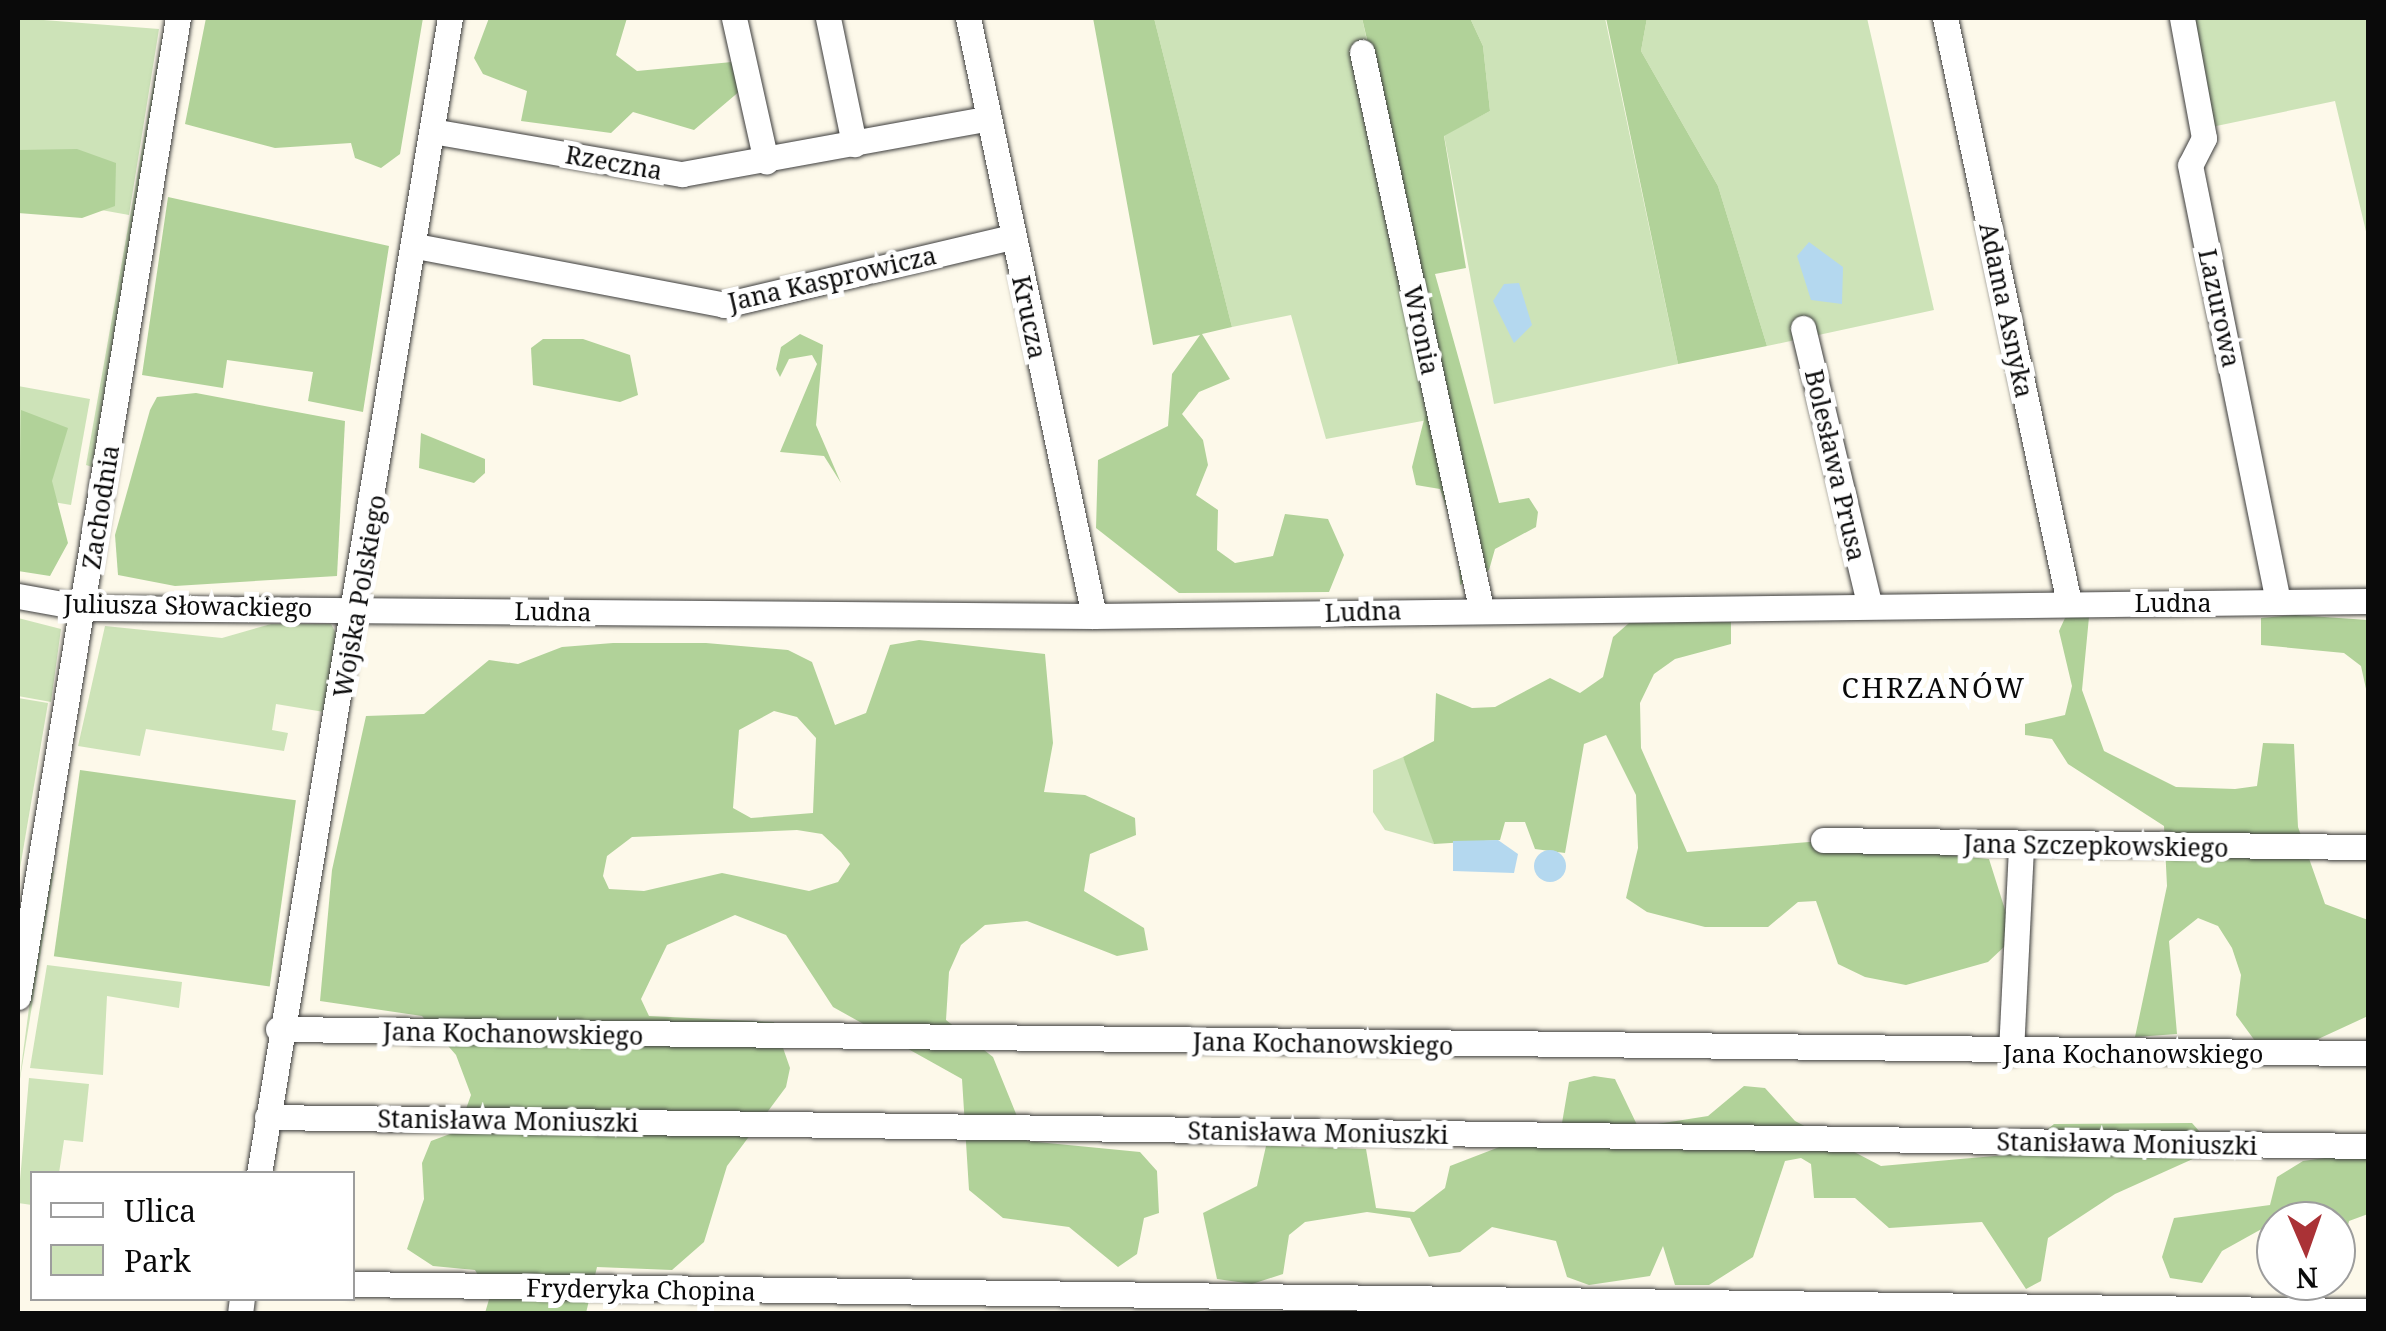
<!DOCTYPE html>
<meta charset="utf-8">
<style>
body{margin:0}
#map{position:relative;width:2386px;height:1331px;overflow:hidden;background:#fdf9ea;font-family:"Noto Serif",serif}
div>[style]{position:absolute}
.green>*{inset:0;background:#cde3b8}
.forest>*{inset:0;background:#b1d299;transform-origin:0 0}
.water>*{inset:0;background:#b4d8ef}
.round{border-radius:50%}
.roads{filter:drop-shadow(0 0 2px #3d3d3d) drop-shadow(0 0 2px #3d3d3d)}
.minor>*{height:25px;margin:-12.5px;padding:0 12.5px;transform-origin:12.5px;border-radius:12.5px;background:#fff}
span{translate:-50% -50%;white-space:nowrap;text-align:center;line-height:1.15;-webkit-text-stroke:10px #fff;paint-order:stroke}
.street-label{font-size:25px;color:#0a0a0a}
.neighbourhood-label{font-size:28px;color:#0a0a0a;letter-spacing:2.5px}
.frame{position:absolute;inset:0;border:20px solid #0a0a0a;pointer-events:none}
.legend{position:absolute;left:30px;top:1171px;width:325px;height:130px;box-sizing:border-box;background:#fff;border:2px solid #9d9d9d;margin:0;padding:12px 18px;list-style:none;font-size:30px;color:#0a0a0a}
.legend li{display:flex;align-items:center;gap:20px;height:50px}
.legend b{width:50px;border:2px solid #9d9d9d}
.north{position:absolute;left:2256px;top:1201px;width:100px;height:100px;box-sizing:border-box;background:#fff;border:2px solid #9d9d9d;border-radius:50%;rotate:178deg;font-size:28px;font-weight:700;line-height:40px;text-align:center;color:#0a0a0a}
.north::after{content:'';display:block;margin:auto;width:35px;height:45px;background:#aa3236;clip-path:polygon(50% 0,100% 100%,50% 72%,0 100%)}
</style>
<div id="map">
<div class="green">
<div style="clip-path:polygon(18px 18px,159px 29px,129px 215px,18px 195px)"></div>
<div style="clip-path:polygon(1154px 18px,1362px 18px,1449px 416px,1326px 439px,1291px 315px,1232px 327px)"></div>
<div style="clip-path:polygon(1470px 18px,1605px 18px,1678px 364px,1494px 404px,1444px 135px,1490px 111px,1483px 46px)"></div>
<div style="clip-path:polygon(1647px 18px,1867px 18px,1934px 310px,1767px 346px,1718px 186px,1641px 51px)"></div>
<div style="clip-path:polygon(2182px 18px,2368px 18px,2368px 240px,2335px 101px,2202px 129px)"></div>
<div style="clip-path:polygon(163px 30px,150px 123px,92px 467px,86px 465px)"></div>
<div style="clip-path:polygon(18px 386px,90px 399px,71px 505px,18px 496px)"></div>
<div style="clip-path:polygon(18px 618px,61px 629px,51px 702px,18px 696px)"></div>
<div style="clip-path:polygon(271px 624px,331px 624px,338px 637px,324px 712px,276px 704px,272px 730px,288px 733px,284px 751px,146px 729px,140px 756px,78px 746px,105px 626px,222px 638px)"></div>
<div style="clip-path:polygon(18px 698px,48px 703px,18px 880px)"></div>
<div style="clip-path:polygon(1403px 757px,1422px 797px,1434px 844px,1385px 830px,1373px 812px,1373px 770px)"></div>
<div style="clip-path:polygon(54px 871px,41px 951px,18px 1091px,47px 872px)"></div>
<div style="clip-path:polygon(47px 965px,182px 982px,179px 1008px,107px 996px,103px 1075px,30px 1068px)"></div>
<div style="clip-path:polygon(29px 1078px,89px 1084px,83px 1142px,64px 1140px,59px 1173px,32px 1174px,32px 1205px,18px 1203px)"></div>
</div>
<div class="forest">
<div style="clip-path:polygon(206px 18px,423px 18px,400px 154px,381px 168px,355px 158px,351px 143px,275px 148px,185px 124px)"></div>
<div style="clip-path:polygon(489px 18px,627px 18px,616px 55px,637px 71px,732px 62px,741px 90px,694px 130px,633px 112px,611px 133px,521px 121px,527px 91px,483px 74px,474px 58px)"></div>
<div style="clip-path:polygon(1093px 18px,1154px 18px,1232px 327px,1202px 334px,1230px 379px,1199px 392px,1182px 414px,1203px 440px,1208px 465px,1196px 495px,1218px 510px,1217px 550px,1235px 563px,1273px 556px,1285px 514px,1328px 519px,1344px 555px,1329px 592px,1179px 593px,1096px 528px,1098px 460px,1168px 426px,1172px 374px,1200px 335px,1153px 345px)"></div>
<div style="clip-path:polygon(1362px 18px,1470px 18px,1483px 46px,1490px 111px,1444px 136px,1466px 268px,1435px 274px,1499px 503px,1529px 498px,1538px 512px,1536px 527px,1495px 549px,1489px 570px,1460px 585px,1458px 542px,1440px 489px,1416px 485px,1412px 467px,1428px 404px,1422px 276px)"></div>
<div style="clip-path:polygon(1606px 18px,1647px 18px,1641px 51px,1718px 186px,1767px 346px,1678px 364px)"></div>
<div style="clip-path:polygon(77px 149px,116px 163px,115px 206px,82px 218px,18px 213px,18px 150px)"></div>
<div style="clip-path:polygon(168px 197px,389px 246px,363px 412px,308px 401px,313px 372px,227px 360px,223px 388px,142px 375px)"></div>
<div style="clip-path:polygon(800px 334px,823px 345px,816px 425px,841px 483px,824px 456px,780px 452px,817px 364px,812px 355px,789px 359px,780px 377px,776px 369px,781px 347px)"></div>
<div style="clip-path:polygon(543px 339px,583px 339px,630px 355px,638px 395px,620px 402px,533px 385px,531px 348px)"></div>
<div style="clip-path:polygon(196px 393px,345px 421px,337px 576px,175px 586px,118px 575px,115px 535px,150px 410px,157px 397px)"></div>
<div style="clip-path:polygon(21px 410px,68px 428px,52px 481px,68px 543px,50px 576px,18px 571px)"></div>
<div style="clip-path:polygon(421px 433px,485px 459px,485px 473px,474px 483px,419px 468px)"></div>
<div style="clip-path:polygon(2081px 615px,2089px 617px,2082px 690px,2104px 751px,2176px 787px,2235px 789px,2257px 786px,2263px 743px,2294px 744px,2298px 827px,2325px 904px,2368px 920px,2368px 1016px,2316px 1040px,2258px 1045px,2236px 1015px,2241px 975px,2232px 948px,2218px 926px,2198px 918px,2169px 941px,2177px 1034px,2135px 1037px,2167px 886px,2164px 826px,2068px 764px,2052px 739px,2025px 735px,2025px 724px,2065px 715px,2072px 686px,2059px 631px,2065px 618px)"></div>
<div style="clip-path:polygon(2295px 615px,2368px 620px,2368px 698px,2361px 666px,2344px 653px,2261px 645px,2261px 618px)"></div>
<div style="clip-path:polygon(1731px 622px,1731px 644px,1675px 659px,1654px 674px,1640px 703px,1641px 748px,1687px 852px,1809px 842px,1989px 859px,2007px 916px,2005px 946px,1988px 962px,1906px 985px,1865px 977px,1838px 964px,1816px 901px,1798px 902px,1768px 927px,1705px 927px,1647px 912px,1626px 898px,1638px 848px,1636px 795px,1606px 735px,1584px 744px,1565px 853px,1535px 849px,1525px 822px,1505px 822px,1500px 840px,1434px 844px,1403px 757px,1434px 741px,1436px 693px,1472px 708px,1495px 707px,1550px 678px,1580px 693px,1603px 677px,1613px 637px,1629px 623px)"></div>
<div style="clip-path:polygon(evenodd,919px 640px,1045px 654px,1053px 743px,1044px 792px,1085px 795px,1135px 818px,1136px 835px,1090px 854px,1084px 891px,1144px 928px,1148px 950px,1117px 956px,1027px 921px,985px 925px,961px 945px,949px 972px,946px 1020px,993px 1057px,1027px 1141px,1140px 1152px,1157px 1171px,1159px 1213px,1144px 1218px,1137px 1254px,1118px 1267px,1069px 1227px,1003px 1218px,969px 1190px,962px 1079px,833px 1007px,786px 935px,735px 915px,667px 945px,641px 999px,649px 1016px,774px 1022px,790px 1068px,786px 1087px,727px 1166px,704px 1242px,672px 1270px,597px 1267px,586px 1313px,485px 1313px,490px 1296px,475px 1270px,433px 1266px,407px 1249px,424px 1199px,422px 1163px,431px 1141px,458px 1131px,471px 1095px,456px 1055px,422px 1016px,320px 1001px,332px 870px,366px 716px,424px 714px,489px 660px,518px 664px,562px 647px,613px 643px,706px 643px,788px 650px,812px 662px,835px 725px,866px 713px,890px 645px,919px 640px,774px 711px,797px 717px,816px 738px,813px 813px,751px 818px,733px 808px,739px 730px,774px 711px,919px 640px,797px 830px,822px 834px,841px 852px,850px 864px,838px 882px,809px 891px,722px 873px,644px 891px,609px 889px,603px 876px,607px 856px,632px 837px,797px 830px)"></div>
<div style="left:80px;top:770px;width:218px;height:188px;rotate:8deg"></div>
<div style="clip-path:polygon(1594px 1076px,1615px 1079px,1638px 1127px,1708px 1116px,1744px 1086px,1765px 1088px,1795px 1121px,1881px 1166px,2017px 1154px,2054px 1124px,2192px 1123px,2215px 1149px,2115px 1194px,2048px 1238px,2041px 1281px,2026px 1289px,1982px 1222px,1889px 1228px,1855px 1198px,1814px 1198px,1811px 1164px,1801px 1158px,1785px 1161px,1753px 1257px,1709px 1285px,1675px 1285px,1663px 1246px,1650px 1276px,1589px 1285px,1567px 1277px,1556px 1241px,1492px 1227px,1460px 1252px,1429px 1257px,1410px 1218px,1367px 1212px,1305px 1222px,1289px 1235px,1283px 1274px,1252px 1284px,1217px 1279px,1203px 1213px,1257px 1186px,1266px 1146px,1366px 1149px,1376px 1208px,1414px 1212px,1445px 1188px,1450px 1166px,1562px 1123px,1569px 1082px)"></div>
<div style="clip-path:polygon(2368px 1152px,2368px 1214px,2349px 1221px,2336px 1281px,2336px 1221px,2276px 1221px,2222px 1251px,2202px 1283px,2170px 1278px,2162px 1257px,2174px 1218px,2270px 1205px,2277px 1177px,2303px 1161px)"></div>
<div style="clip-path:polygon(2290px 1281px,2336px 1281px,2312px 1299px,2293px 1293px)"></div>
</div>
<div class="water">
<div style="clip-path:polygon(1809px 242px,1843px 267px,1842px 304px,1811px 300px,1797px 256px)"></div>
<div style="clip-path:polygon(1519px 283px,1532px 325px,1514px 343px,1493px 301px,1504px 284px)"></div>
<div style="clip-path:polygon(1498px 840px,1518px 854px,1514px 873px,1453px 871px,1453px 841px)"></div>
<div class="round" style="left:1534px;top:850px;width:32px;height:32px"></div>
</div>
<div class="roads">
<div class="minor">
<div style="left:734px;top:18px;width:147px;rotate:77.4deg"></div>
<div style="left:828px;top:18px;width:129px;rotate:78.3deg"></div>
<div style="left:968px;top:18px;width:611px;rotate:78.1deg"></div>
<div style="left:1945px;top:18px;width:598px;rotate:78.03deg"></div>
<div style="left:2182px;top:18px;width:122px;rotate:79.6deg"></div>
<div style="left:2204px;top:138px;width:30px;rotate:117deg"></div>
<div style="left:2190px;top:165px;width:445px;rotate:78.6deg"></div>
<div style="left:1362px;top:52px;width:569px;rotate:77.92deg"></div>
<div style="left:432px;top:131px;width:254px;rotate:9.8deg"></div>
<div style="left:682px;top:174px;width:312px;rotate:-10.3deg"></div>
<div style="left:416px;top:246px;width:314px;rotate:10.8deg"></div>
<div style="left:724px;top:305px;width:296px;rotate:-13.3deg"></div>
<div style="left:1803px;top:328px;width:283px;rotate:76.5deg"></div>
<div style="left:18px;top:596px;width:68px;rotate:10.2deg"></div>
<div style="left:85px;top:608px;width:1009px;rotate:0.45deg"></div>
<div style="left:1094px;top:616px;width:1274px;rotate:-0.67deg"></div>
<div style="left:1823px;top:840px;width:545px;rotate:0.74deg"></div>
<div style="left:18px;top:997px;width:992px;rotate:-80.72deg"></div>
<div style="left:278px;top:1029px;width:2090px;rotate:0.66deg"></div>
<div style="left:2011px;top:1052px;width:207px;rotate:-87.2deg"></div>
<div style="left:267px;top:1117px;width:2101px;rotate:0.79deg"></div>
<div style="left:259px;top:1174px;width:1172px;rotate:-80.62deg"></div>
<div style="left:352px;top:1284px;width:2016px;rotate:0.77deg"></div>
<div style="left:240px;top:1314px;width:16px;rotate:-83deg"></div>
</div>
</div>
<div class="street-label">
<span style="left:614px;top:162px;rotate:10deg">Rzeczna</span>
<span style="left:832px;top:278px;rotate:-13deg">Jana Kasprowicza</span>
<span style="left:2220px;top:308px;rotate:78deg">Lazurowa</span>
<span style="left:2007px;top:310px;rotate:78deg">Adama Asnyka</span>
<span style="left:1030px;top:317px;rotate:78deg">Krucza</span>
<span style="left:1422px;top:330px;rotate:78deg">Wronia</span>
<span style="left:1836px;top:465px;rotate:77deg">Bolesława Prusa</span>
<span style="left:100px;top:507px;rotate:-81deg">Zachodnia</span>
<span style="left:359px;top:596px;rotate:-80deg">Wojska Polskiego</span>
<span style="left:2173px;top:602px">Ludna</span>
<span style="left:188px;top:605px;rotate:1deg">Juliusza Słowackiego</span>
<span style="left:553px;top:611px;rotate:1deg">Ludna</span>
<span style="left:1363px;top:611px;rotate:-2deg">Ludna</span>
<span style="left:2096px;top:845px;rotate:1deg">Jana Szczepkowskiego</span>
<span style="left:513px;top:1033px;rotate:1deg">Jana Kochanowskiego</span>
<span style="left:1323px;top:1043px;rotate:1deg">Jana Kochanowskiego</span>
<span style="left:2133px;top:1053px">Jana Kochanowskiego</span>
<span style="left:508px;top:1120px;rotate:1deg">Stanisława Moniuszki</span>
<span style="left:1318px;top:1132px;rotate:1deg">Stanisława Moniuszki</span>
<span style="left:2127px;top:1143px;rotate:1deg">Stanisława Moniuszki</span>
<span style="left:641px;top:1289px;rotate:1deg">Fryderyka Chopina</span>
</div>
<div class="neighbourhood-label">
<span style="left:1934px;top:687px">CHRZANÓW</span>
</div>
<div class="frame"></div>
<ul class="legend">
<li><b style="height:12px;background:#fff"></b>Ulica</li>
<li><b style="height:28px;background:#cde3b8"></b>Park</li>
</ul>
<div class="north">N</div>
</div>
